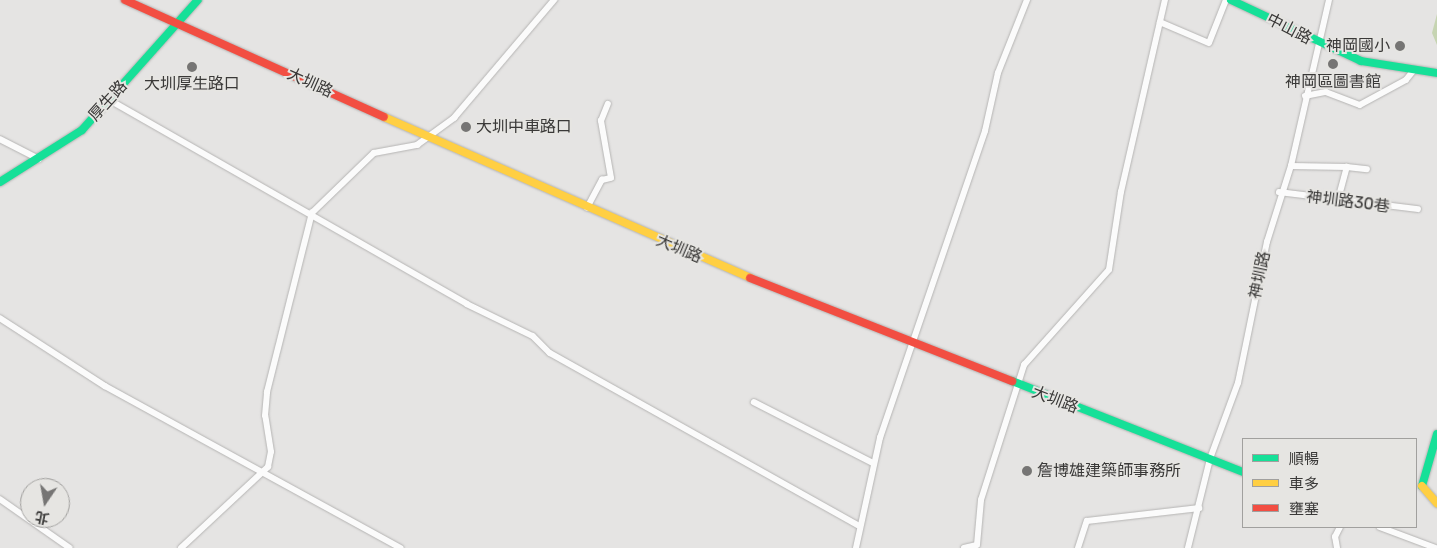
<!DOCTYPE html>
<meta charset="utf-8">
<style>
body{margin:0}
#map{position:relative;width:1437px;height:548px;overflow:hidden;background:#e5e4e3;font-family:Rubik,"Noto Sans TC",sans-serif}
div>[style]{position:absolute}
.green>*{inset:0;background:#c6d4b2}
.roads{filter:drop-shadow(0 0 1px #b5b4b3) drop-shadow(0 0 1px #b5b4b3)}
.street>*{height:5.5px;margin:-2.75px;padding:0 2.75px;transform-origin:2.75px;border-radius:2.75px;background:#fbfbfb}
.fast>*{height:8px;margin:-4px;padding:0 4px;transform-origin:4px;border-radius:4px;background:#16e098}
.slow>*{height:8px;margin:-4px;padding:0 4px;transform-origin:4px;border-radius:4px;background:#ffcf43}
.jam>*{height:8px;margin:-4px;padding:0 4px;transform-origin:4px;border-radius:4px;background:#f24e42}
.dots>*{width:14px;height:14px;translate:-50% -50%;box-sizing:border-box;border:2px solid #e6e5e2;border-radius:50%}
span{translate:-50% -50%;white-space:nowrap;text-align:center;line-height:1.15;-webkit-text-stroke:4px #e6e5e2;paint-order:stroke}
.street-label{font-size:16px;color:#3a3938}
.poi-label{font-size:16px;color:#3a3938}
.right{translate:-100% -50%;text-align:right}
.left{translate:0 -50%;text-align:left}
.legend{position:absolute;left:1242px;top:438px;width:175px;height:90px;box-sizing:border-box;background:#e6e5e2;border:1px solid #a1a09e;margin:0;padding:6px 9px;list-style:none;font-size:15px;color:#3a3938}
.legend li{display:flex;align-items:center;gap:10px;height:25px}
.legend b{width:25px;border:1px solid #a1a09e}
.north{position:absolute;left:20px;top:478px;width:50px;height:50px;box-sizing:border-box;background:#e6e5e2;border:1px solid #a1a09e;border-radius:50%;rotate:192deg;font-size:14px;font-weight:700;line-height:20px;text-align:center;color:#3a3938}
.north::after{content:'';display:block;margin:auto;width:18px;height:22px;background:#767574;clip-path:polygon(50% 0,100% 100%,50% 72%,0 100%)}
</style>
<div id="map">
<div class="green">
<div style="clip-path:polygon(1437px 14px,1437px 45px,1432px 33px)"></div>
</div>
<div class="roads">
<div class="street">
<div style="left:1160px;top:22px;width:53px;rotate:23.2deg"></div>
<div style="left:1209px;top:43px;width:46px;rotate:-68.4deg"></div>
<div style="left:1305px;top:96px;width:21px;rotate:-11deg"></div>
<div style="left:1326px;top:92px;width:36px;rotate:21deg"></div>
<div style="left:1360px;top:105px;width:52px;rotate:-28.5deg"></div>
<div style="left:1406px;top:80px;width:13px;rotate:-51deg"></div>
<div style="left:108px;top:99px;width:413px;rotate:29.7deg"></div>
<div style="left:467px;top:304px;width:73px;rotate:25.9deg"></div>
<div style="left:533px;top:336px;width:24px;rotate:45deg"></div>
<div style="left:550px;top:353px;width:354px;rotate:29.2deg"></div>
<div style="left:0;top:139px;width:44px;rotate:27.1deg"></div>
<div style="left:1291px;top:166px;width:56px;rotate:1deg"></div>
<div style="left:1279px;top:192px;width:140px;rotate:7deg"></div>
<div style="left:1338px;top:200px;width:34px;rotate:-75deg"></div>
<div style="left:1347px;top:167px;width:20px;rotate:6deg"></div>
<div style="left:587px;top:208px;width:32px;rotate:-62deg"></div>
<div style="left:602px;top:180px;width:9px;rotate:-13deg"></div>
<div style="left:611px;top:178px;width:58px;rotate:-100deg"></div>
<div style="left:601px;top:121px;width:18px;rotate:-68deg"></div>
<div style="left:0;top:318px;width:125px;rotate:32.9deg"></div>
<div style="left:105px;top:386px;width:337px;rotate:28.7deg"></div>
<div style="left:754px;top:402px;width:134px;rotate:27.1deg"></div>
<div style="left:0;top:499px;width:85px;rotate:35deg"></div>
<div style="left:1380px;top:527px;width:60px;rotate:20.6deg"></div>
<div style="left:181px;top:548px;width:119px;rotate:-43deg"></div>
<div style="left:268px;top:467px;width:15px;rotate:-79deg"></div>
<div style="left:271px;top:452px;width:36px;rotate:-99deg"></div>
<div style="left:265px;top:416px;width:24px;rotate:-85deg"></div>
<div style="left:267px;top:392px;width:185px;rotate:-75.9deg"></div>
<div style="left:312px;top:213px;width:86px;rotate:-44.1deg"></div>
<div style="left:374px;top:153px;width:44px;rotate:-10.5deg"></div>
<div style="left:417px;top:145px;width:46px;rotate:-36.1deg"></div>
<div style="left:454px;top:118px;width:155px;rotate:-49.7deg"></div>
<div style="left:856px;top:548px;width:113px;rotate:-77.7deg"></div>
<div style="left:880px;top:438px;width:324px;rotate:-71.1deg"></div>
<div style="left:985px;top:131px;width:59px;rotate:-77.4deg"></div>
<div style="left:998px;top:73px;width:79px;rotate:-68.3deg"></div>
<div style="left:964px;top:548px;width:13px;rotate:-13deg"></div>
<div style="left:977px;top:545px;width:45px;rotate:-84.9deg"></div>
<div style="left:981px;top:500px;width:142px;rotate:-72.3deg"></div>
<div style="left:1024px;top:365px;width:127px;rotate:-48.2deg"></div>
<div style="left:1109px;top:270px;width:79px;rotate:-81.3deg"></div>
<div style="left:1121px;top:192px;width:197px;rotate:-77.1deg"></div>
<div style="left:1078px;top:548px;width:28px;rotate:-72deg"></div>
<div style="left:1087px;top:521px;width:113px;rotate:-6.6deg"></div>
<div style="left:1188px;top:548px;width:92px;rotate:-76.1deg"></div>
<div style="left:1210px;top:459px;width:81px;rotate:-69.8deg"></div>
<div style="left:1238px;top:383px;width:144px;rotate:-78.4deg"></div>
<div style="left:1267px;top:242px;width:80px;rotate:-72.5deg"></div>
<div style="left:1291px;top:166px;width:170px;rotate:-77.1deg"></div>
<div style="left:1337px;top:548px;width:11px;rotate:-100deg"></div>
<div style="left:1335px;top:537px;width:11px;rotate:-63deg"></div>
</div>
<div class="fast">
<div style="left:1231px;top:0;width:144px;rotate:25.1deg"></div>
<div style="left:1361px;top:61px;width:77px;rotate:9deg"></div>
<div style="left:0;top:182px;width:97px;rotate:-32.4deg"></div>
<div style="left:82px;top:130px;width:174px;rotate:-48.3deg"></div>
<div style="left:1012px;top:381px;width:248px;rotate:21.5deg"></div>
<div style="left:1422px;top:486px;width:54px;rotate:-73.9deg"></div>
</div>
<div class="slow">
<div style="left:384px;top:117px;width:400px;rotate:23.7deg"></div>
<div style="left:1422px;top:486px;width:23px;rotate:49deg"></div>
</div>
<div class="jam">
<div style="left:125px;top:0;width:284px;rotate:24.3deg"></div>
<div style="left:750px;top:278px;width:282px;rotate:21.5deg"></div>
</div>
</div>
<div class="dots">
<div style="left:1400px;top:46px;background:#767574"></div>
<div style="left:1333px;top:64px;background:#767574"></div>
<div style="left:192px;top:67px;background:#767574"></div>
<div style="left:466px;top:127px;background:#767574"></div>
<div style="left:1027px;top:471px;background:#767574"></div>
</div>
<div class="street-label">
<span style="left:1289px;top:29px;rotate:27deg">中山路</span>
<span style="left:310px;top:83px;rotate:24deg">大圳路</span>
<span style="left:108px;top:101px;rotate:-48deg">厚生路</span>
<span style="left:1348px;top:202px;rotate:7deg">神圳路30巷</span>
<span style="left:679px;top:249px;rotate:23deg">大圳路</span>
<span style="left:1260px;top:275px;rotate:-78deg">神圳路</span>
<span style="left:1055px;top:400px;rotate:21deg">大圳路</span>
</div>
<div class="poi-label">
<span class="right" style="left:1390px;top:46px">神岡國小</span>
<span style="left:1333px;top:82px">神岡區圖書館</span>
<span style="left:192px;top:84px">大圳厚生路口</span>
<span class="left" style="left:476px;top:127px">大圳中車路口</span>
<span class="left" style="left:1037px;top:471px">詹博雄建築師事務所</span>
</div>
<ul class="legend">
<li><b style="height:6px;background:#16e098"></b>順暢</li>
<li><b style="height:6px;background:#ffcf43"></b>車多</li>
<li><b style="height:6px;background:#f24e42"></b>壅塞</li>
</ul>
<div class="north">北</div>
</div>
